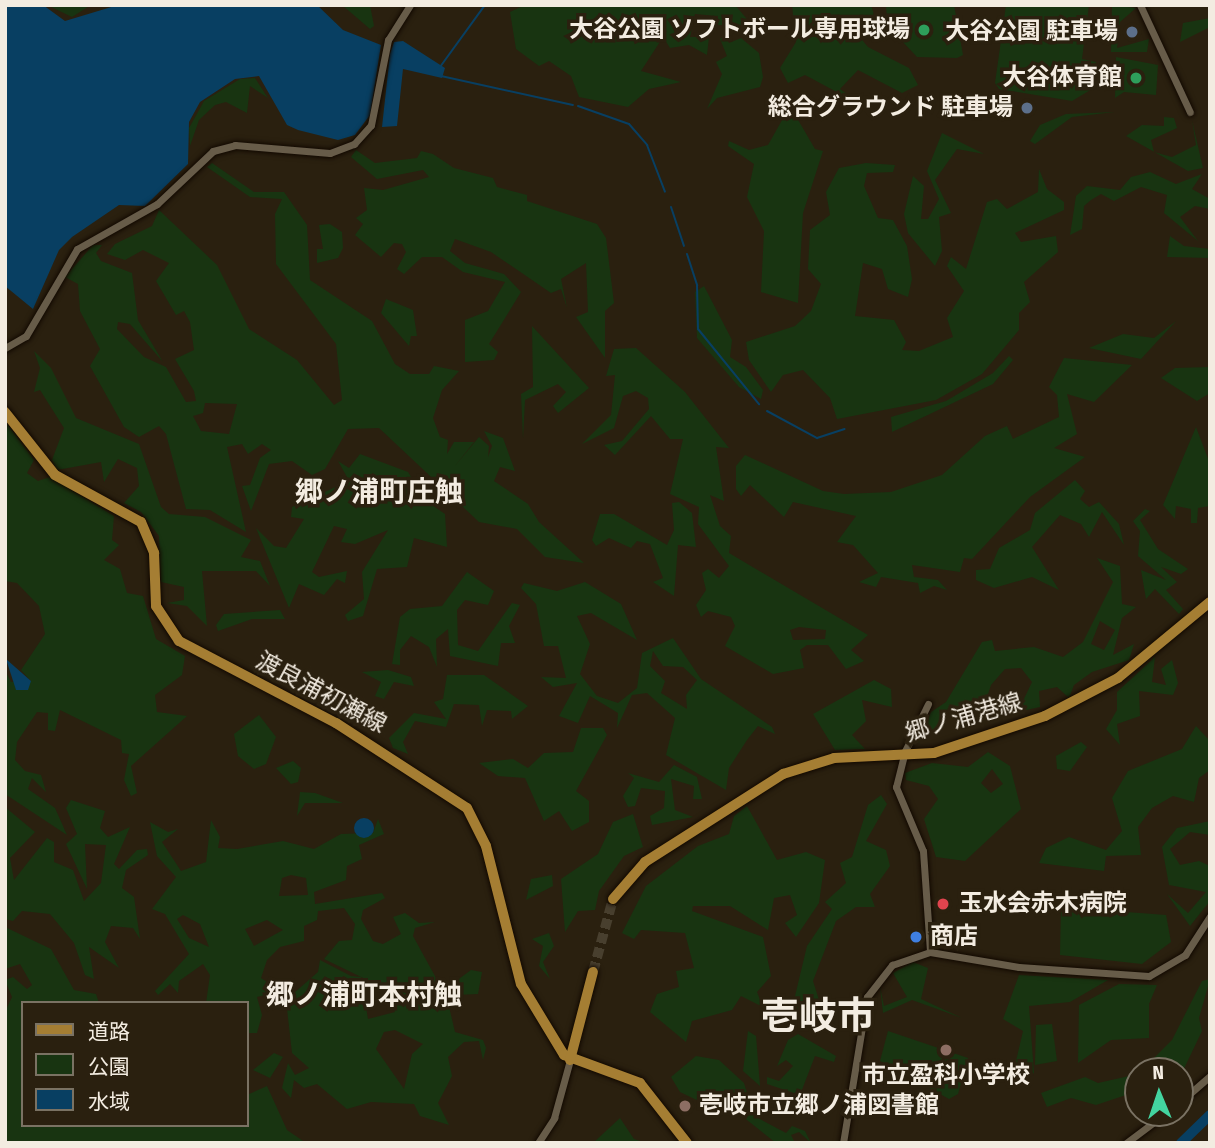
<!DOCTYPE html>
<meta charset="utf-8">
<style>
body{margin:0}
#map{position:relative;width:1215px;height:1148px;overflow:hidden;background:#2a200f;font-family:"Fira Sans Condensed","Noto Sans JP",sans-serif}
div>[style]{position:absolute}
.green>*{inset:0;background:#183411}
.water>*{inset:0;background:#083f62}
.round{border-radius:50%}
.stream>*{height:2px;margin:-1px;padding:0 1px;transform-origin:1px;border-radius:1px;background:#083f62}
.river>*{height:10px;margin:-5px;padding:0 5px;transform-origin:5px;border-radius:5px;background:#083f62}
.major-tunnel>*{height:10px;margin-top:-5px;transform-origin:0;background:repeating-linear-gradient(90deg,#483f2e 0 10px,transparent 0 15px)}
.roads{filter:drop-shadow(0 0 2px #120900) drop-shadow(0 0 2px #120900)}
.minor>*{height:7px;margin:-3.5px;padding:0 3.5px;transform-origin:3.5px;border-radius:3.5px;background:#675c49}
.major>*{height:10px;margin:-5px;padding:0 5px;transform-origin:5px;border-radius:5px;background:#a57e33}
.dots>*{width:19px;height:19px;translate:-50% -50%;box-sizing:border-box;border:4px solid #2a200f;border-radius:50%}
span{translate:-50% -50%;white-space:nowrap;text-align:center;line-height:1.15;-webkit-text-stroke:7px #2a200f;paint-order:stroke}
.poi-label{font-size:24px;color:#f3ece1;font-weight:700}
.right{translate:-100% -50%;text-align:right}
.left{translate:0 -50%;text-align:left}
.street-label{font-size:24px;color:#f3ece1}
.quarter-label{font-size:28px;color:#f3ece1;font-weight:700}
.town-label{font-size:38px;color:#f3ece1;font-weight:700}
.frame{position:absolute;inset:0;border:7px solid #f3ece1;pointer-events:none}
.legend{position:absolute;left:21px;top:1001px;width:228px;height:126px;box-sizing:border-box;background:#2a200f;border:2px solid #7a7263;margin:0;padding:9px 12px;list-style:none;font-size:21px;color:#f3ece1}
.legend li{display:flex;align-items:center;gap:14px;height:35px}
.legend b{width:35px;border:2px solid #7a7263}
.north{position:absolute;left:1124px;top:1057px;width:70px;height:70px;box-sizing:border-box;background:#2a200f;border:2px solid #7a7263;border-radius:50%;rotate:358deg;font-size:19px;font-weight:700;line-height:28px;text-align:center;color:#f3ece1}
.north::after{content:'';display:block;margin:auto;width:24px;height:32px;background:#43d4a0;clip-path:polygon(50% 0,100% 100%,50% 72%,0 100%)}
</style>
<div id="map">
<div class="green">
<div style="clip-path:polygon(47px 5px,91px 5px,72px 17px)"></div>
<div style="clip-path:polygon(342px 5px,370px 5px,374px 26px,370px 29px)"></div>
<div style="clip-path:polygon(525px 5px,735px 5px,753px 26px,718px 25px,718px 16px,695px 14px,690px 37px,709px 37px,707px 55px,689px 45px,670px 48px,663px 37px,641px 71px,681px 82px,649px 89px,628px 107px,579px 97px,571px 76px,549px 61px,539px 66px,516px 49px,510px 12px)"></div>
<div style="clip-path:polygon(792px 5px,871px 5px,879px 31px,862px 28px,858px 35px,868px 47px,909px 68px,918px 85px,902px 93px,858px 70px,840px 89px,863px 106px,805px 75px,788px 83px,780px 68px,796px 42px)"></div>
<div style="clip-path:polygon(954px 5px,963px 55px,957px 58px,917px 57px,888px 26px,886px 7px)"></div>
<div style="clip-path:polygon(1006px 5px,1089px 5px,1082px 59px,1096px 62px,1092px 89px,1072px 101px,999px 89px,995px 83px)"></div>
<div style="clip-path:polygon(1112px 5px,1136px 8px,1120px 22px,1117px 48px,1149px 39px,1147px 52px,1111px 52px)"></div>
<div style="clip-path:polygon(1210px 18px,1210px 27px,1180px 42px,1183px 23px)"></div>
<div style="clip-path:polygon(725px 35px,729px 43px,741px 38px,759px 53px,763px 77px,760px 87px,717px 98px,707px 109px,722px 74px,716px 62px,727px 56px,720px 39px)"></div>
<div style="clip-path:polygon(1116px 57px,1158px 65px,1156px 95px,1124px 92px,1115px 98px)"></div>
<div style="clip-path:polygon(255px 78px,268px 98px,250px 86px,247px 113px,226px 102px,215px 105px,199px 120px,190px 146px,189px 128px,204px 101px,240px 79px)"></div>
<div style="clip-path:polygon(790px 106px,815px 149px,823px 151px,803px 213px,798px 303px,761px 292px,764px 231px,747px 197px,754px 164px,728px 146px,729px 141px,749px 150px,768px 145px)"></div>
<div style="clip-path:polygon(1115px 112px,1072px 117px,1035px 144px,1030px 141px,1040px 125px,1066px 114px)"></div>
<div style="clip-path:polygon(1164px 117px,1174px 118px,1177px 128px,1151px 140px,1154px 152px,1172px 157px,1196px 145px,1192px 120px,1203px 168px,1188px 171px,1126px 136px,1142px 125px,1164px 126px)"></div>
<div style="clip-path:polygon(942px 133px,984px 154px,957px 149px,935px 180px,951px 213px,939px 217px,942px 251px,935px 266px,908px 233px,904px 214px,913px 176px,924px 186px,921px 219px,928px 219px,939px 199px,927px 171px)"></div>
<div style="clip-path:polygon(356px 150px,375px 163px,417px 158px,421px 151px,433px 154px,454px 168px,493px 178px,497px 187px,527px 195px,527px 201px,597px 224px,606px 238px,614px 303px,605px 311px,605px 358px,576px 317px,588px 312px,586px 263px,561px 279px,567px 308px,561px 289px,551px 293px,491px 252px,455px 239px,450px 251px,465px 263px,504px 274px,521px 292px,489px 344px,498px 352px,494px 360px,465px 362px,465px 320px,488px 311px,505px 282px,463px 272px,442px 257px,422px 257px,404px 274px,397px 269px,406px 252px,402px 244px,394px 243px,381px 257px,355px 235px,363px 224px,356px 218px,367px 210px,364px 188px,383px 190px,429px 177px,423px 170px,377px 179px,351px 157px)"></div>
<div style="clip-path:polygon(evenodd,212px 163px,254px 192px,284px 192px,307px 225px,310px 280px,372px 321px,395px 364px,410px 374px,429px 374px,434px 366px,459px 371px,442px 390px,433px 418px,440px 437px,448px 440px,447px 454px,454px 442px,474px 442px,454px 467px,479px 437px,489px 446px,488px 457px,492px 446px,484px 431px,503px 438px,515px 471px,500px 467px,494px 481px,528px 504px,539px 522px,584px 563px,545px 557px,517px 529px,479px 522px,379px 428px,348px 429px,325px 469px,312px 475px,292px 461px,269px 464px,251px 511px,242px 486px,250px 485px,260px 458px,271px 450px,262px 444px,248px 454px,242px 444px,227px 447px,246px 532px,210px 510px,186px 509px,166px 434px,159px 426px,139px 437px,124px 427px,90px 366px,100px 349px,80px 311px,78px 284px,65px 277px,93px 245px,102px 245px,96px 253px,101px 261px,132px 273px,138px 320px,163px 362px,130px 324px,118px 322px,117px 329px,144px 357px,166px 367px,186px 402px,196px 401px,194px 391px,175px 359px,194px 350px,190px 322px,184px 311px,176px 315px,156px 281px,169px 263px,143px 250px,125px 260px,107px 254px,115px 244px,152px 226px,159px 210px,217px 265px,249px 329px,297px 360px,334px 405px,342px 400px,336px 344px,276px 264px,275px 214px,282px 199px,250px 197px,207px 167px,212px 163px,205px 403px,237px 404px,229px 434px,201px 431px,193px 416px,203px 413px,205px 403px)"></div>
<div style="clip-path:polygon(866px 163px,895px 165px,893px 172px,867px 173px,864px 186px,878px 218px,893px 220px,907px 246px,912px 279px,908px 297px,888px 289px,882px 269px,863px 263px,855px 316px,894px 320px,906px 342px,902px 350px,919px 351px,953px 337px,947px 318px,964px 291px,947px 266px,951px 257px,966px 269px,987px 202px,997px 199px,1007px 209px,1038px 192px,1039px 169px,1047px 189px,1064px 202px,1064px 210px,1015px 233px,1021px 242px,1056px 236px,1058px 252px,1024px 282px,1030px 302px,1019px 313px,1019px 330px,982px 374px,936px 400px,837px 419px,830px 398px,803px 370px,783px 375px,771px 392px,749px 360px,746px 342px,795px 326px,811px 311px,821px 284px,808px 269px,810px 230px,830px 215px,826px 192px,839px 168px)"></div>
<div style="clip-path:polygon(1150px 172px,1176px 184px,1202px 174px,1192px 189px,1210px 199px,1210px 209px,1195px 206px,1180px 217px,1198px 241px,1164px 213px,1167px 195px,1141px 187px,1114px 201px,1101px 194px,1091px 200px,1084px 206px,1082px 229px,1070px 235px,1076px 196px,1087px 186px,1120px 190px,1131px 177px)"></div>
<div style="clip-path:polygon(330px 224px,342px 232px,343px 248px,338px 258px,317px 263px,317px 249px,323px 249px,319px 225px)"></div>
<div style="clip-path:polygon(1170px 236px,1184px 246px,1210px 249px,1210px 258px,1167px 257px)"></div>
<div style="clip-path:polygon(704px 286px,732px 340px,730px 357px,746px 367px,763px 390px,761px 399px,739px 387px,697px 338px,695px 292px)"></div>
<div style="clip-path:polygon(386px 299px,413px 310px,417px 336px,411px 336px,409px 346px,381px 313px)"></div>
<div style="clip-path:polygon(1176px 321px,1141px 359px,1089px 348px,1123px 334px,1154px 338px)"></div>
<div style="clip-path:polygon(532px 326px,589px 388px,558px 413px,553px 406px,566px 392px,558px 384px,525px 400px,523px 439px,521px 394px,533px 387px)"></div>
<div style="clip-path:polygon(evenodd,636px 348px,685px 392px,729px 448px,716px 447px,724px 501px,710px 495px,720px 526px,731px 536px,729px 553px,868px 635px,851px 650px,864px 661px,846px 669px,828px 645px,807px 645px,800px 650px,804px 668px,773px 674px,725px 646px,735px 626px,731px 617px,708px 611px,701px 617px,696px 605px,706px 590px,702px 573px,708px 569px,719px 578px,729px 566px,698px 524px,699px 507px,670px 494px,683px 439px,670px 439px,651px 416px,615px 455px,604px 445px,622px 441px,649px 409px,648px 398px,636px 391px,623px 396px,614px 428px,582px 444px,611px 415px,615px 375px,606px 376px,614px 349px,636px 348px,799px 627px,826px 630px,825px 639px,793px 640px,790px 630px,799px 627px)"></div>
<div style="clip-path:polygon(34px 351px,51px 368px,76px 418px,139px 444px,161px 507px,169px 514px,205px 517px,251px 540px,241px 557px,260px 561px,270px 586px,256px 571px,202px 571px,207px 626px,187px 606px,167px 603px,184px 600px,184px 587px,161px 582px,159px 536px,141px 512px,124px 503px,139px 486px,137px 468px,118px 459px,104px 482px,101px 462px,57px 470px,52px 460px,64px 428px,40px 390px,34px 392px,40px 368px)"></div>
<div style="clip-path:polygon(1009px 356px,1013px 360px,993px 384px,892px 432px,891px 417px,946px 401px,993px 373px)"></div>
<div style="clip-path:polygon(1064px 358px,1132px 365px,1094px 402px,1067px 394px,1077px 434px,1054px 448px,1085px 457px,1030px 497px,972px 559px,964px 558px,960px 572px,912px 565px,914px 577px,938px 580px,947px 590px,934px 586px,920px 593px,918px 583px,881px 577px,876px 587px,859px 582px,878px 573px,853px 545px,837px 542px,856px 516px,793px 502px,784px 517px,750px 485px,741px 496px,736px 489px,736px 466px,745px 455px,823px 491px,844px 494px,891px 492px,942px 475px,985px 436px,1007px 426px,1013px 439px,1059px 417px,1057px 395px,1049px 387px)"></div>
<div style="clip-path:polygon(1210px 367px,1210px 393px,1197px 401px,1161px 378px,1175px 368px)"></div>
<div style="clip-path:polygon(5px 421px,34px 460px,27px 473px,38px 481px,50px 477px,114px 516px,112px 540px,119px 545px,104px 560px,120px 569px,127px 593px,143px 596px,156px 639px,185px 656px,182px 675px,155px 695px,157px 712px,187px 716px,131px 766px,137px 793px,131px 796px,124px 780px,129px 754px,122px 753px,121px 740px,60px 710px,55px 731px,48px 730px,48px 713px,37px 712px,17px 742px,15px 760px,25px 771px,41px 775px,46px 792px,32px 778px,28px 789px,55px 808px,67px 835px,5px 794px,5px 670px,11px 682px,31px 681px,21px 670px,45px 634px,39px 606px,17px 583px,5px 581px)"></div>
<div style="clip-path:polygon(1196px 427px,1210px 464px,1210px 506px,1198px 508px,1197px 523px,1191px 523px,1191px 509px,1176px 506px,1175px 519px,1163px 505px)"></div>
<div style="clip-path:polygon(360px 454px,408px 472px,426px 501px,445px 514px,447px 547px,414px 538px,407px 567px,377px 569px,363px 616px,348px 621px,345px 615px,364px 599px,362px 572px,388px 530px,355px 544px,341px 542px,347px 529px,334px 526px,312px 572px,319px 577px,347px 571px,345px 583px,337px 579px,324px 595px,299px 584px,289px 608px,256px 528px,274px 546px,286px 548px,304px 519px,291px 517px,292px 507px,340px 485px,347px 477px,338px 461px,349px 468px)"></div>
<div style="clip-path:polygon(1075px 480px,1085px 491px,1080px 499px,1089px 507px,1099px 502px,1119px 524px,1124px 545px,1102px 512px,1089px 537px,1081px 524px,1060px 515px,1032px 547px,1059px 590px,1032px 577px,994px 588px,976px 580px,976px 570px,990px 569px,999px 548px,1030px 530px,1035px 513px)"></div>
<div style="clip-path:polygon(679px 502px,692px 513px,696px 547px,678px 545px,674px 596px,653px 582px,663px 578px,650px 544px,637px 541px,631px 548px,609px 538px,596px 546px,592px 540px,600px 514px,614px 514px,667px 545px,674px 530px,672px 503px)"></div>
<div style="clip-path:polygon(1145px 509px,1150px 511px,1140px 520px,1158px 549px,1188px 569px,1181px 574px,1161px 567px,1177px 582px,1166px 590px,1183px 609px,1179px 614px,1155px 589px,1146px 599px,1141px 570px,1166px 580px,1138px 556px,1140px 531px,1133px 521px)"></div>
<div style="clip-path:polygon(evenodd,1097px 558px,1120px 566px,1122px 604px,1136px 607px,1122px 618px,1113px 655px,1134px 644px,1129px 660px,1092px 672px,1074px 685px,1069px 698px,1057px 687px,1039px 691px,1040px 707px,1026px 710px,1022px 703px,1032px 682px,1021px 668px,1005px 669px,991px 685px,983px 709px,943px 712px,938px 726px,918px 743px,931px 712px,946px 702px,982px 642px,992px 640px,995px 651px,1034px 647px,1063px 657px,1083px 642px,1113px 582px,1097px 558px,1100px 621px,1115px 630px,1104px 650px,1091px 644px,1100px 621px)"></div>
<div style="clip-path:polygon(467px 572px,494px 591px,488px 605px,465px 600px,457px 610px,458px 645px,478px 651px,512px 603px,520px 605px,509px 626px,515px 643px,501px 643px,498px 666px,450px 656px,448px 629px,436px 639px,437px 667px,429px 647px,411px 636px,400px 650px,400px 665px,392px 664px,400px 617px,410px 609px,442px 606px)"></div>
<div style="clip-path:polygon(evenodd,585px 582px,621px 604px,637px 640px,591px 613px,577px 616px,590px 644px,580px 674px,597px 696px,618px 703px,637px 688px,642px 653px,673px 638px,701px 679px,772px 727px,775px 734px,758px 726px,747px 740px,729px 768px,726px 790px,666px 755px,675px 718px,647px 693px,632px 695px,617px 728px,618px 713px,590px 696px,578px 723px,559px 716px,577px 683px,553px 687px,541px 677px,566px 678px,558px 646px,544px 646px,536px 604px,521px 588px,524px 583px,557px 591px,585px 582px,653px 651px,663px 666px,683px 667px,697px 680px,686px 695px,687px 709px,661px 693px,665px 681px,650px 666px,653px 651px)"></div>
<div style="clip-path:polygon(280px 610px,285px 619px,252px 619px,218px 631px,216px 625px,224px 614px)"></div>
<div style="clip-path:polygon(1155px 657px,1152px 682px,1166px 685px,1161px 669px,1172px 660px,1178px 683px,1173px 695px,1139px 691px,1140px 716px,1117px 724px,1120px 745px,1106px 729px,1117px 710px,1117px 692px)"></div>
<div style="clip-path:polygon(388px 670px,411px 677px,414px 686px,394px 682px,384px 699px,375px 696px,381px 682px,362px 672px)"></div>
<div style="clip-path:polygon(447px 675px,484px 675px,528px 706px,512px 719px,511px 711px,487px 710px,482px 726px,479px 705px,454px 704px,446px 727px,415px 721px,403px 742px,408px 754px,393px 748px,389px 738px,414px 713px,446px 719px,434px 702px,443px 699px)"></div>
<div style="clip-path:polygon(874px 680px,891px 689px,892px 707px,862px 700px,866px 721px,852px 735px,865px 749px,835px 750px,813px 714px)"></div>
<div style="clip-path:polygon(259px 715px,276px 737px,266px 764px,254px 769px,238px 756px,234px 734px)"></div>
<div style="clip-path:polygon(1196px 726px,1209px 740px,1210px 770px,1199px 778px,1194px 802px,1173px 796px,1152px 808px,1138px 827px,1141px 855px,1106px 856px,1104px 871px,1039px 863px,1046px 848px,1069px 837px,1106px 850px,1122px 831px,1112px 798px,1128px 771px,1182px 749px)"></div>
<div style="clip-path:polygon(581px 728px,603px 728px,607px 735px,576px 791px,589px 801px,589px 822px,572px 831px,559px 811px,544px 821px,525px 778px,498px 776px,479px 763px,513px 759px,528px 768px,544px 753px,573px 752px)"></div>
<div style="clip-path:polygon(1081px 742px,1087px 747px,1070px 771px,1057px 769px,1056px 756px)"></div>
<div style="clip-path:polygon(evenodd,988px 752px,1010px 766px,1021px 809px,965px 861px,936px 857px,924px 819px,938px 799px,929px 786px,906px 780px,905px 773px,932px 763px,968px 767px,988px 752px,992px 769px,1003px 784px,991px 793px,981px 783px,992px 769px)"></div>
<div style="clip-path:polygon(293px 761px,301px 768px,298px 782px,291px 784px,276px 768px)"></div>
<div style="clip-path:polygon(674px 765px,697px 777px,702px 799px,693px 799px,694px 786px,671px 779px,675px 810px,693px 817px,652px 825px,650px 816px,664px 808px,665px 791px,641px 788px,635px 806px,628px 807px,623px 796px,634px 778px,628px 773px,659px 782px)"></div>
<div style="clip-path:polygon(300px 792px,315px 793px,343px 803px,305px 803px,297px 816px)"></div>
<div style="clip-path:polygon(881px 795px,887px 804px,866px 841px,886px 850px,890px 866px,870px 894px,875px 907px,856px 907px,836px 921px,813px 981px,819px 1000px,808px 1004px,805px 1017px,781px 1018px,795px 996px,807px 946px,832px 909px,825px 902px,846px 883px,840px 863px,852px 857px,868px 805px)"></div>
<div style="clip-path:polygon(71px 800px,105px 811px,100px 828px,108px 837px,130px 827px,114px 864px,119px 869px,137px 850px,147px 849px,148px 855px,126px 870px,122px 888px,134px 897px,140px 939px,133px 928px,111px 926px,105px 942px,119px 968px,89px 947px,94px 979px,85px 975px,74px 943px,50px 914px,22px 911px,13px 921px,5px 919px,5px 807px,35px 832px,10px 858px,14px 880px,47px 838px,54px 842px,54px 862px,73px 870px,84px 901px,101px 883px,106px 845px,85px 844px,87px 889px,66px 844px,77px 834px,66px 808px)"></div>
<div style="clip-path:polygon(747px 806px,777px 860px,806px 852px,825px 860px,819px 903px,796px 937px,785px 923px,797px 915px,790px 895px,774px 898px,768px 930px,730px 906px,693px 906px,692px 911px,763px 937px,771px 976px,757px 992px,763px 1007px,741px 996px,732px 1010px,692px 1021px,686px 1042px,650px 1012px,657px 994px,679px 987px,676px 971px,694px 968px,685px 933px,641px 930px,634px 939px,622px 933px,646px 886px,698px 846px,729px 834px,734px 816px)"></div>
<div style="clip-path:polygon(633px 814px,643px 847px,624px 856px,599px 891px,595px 910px,578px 911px,565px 932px,561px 879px,598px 854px,613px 822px)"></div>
<div style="clip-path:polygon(evenodd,378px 819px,384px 834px,359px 845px,362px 859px,347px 866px,346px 880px,314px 892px,315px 904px,382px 893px,385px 898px,363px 910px,361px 919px,373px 941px,383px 944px,401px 934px,393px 917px,405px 913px,419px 923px,435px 922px,415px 928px,413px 936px,447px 998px,455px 1032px,483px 1040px,486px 1048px,483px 1060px,479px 1041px,464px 1042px,448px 1057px,452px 1076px,438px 1103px,449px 1125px,420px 1116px,414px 1104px,371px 1102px,347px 1109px,317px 1084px,304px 1088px,294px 1080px,291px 1098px,282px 1088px,288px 1063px,295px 1075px,309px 1068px,292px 1053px,286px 1000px,318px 972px,320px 960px,351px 976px,361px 977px,368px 1019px,395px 1012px,388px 990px,324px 959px,339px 941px,352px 940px,355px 924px,344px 908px,318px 911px,317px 920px,304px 926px,304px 941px,280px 947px,267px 960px,261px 978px,280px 991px,257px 997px,262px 1015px,257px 1033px,249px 1033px,247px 1054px,247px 1003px,206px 1003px,210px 975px,203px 964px,179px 981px,178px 993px,170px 984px,158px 995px,155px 991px,189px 954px,165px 914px,152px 909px,176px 877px,157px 856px,150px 822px,168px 832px,178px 829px,162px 842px,181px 871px,206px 862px,211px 820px,220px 837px,218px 848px,237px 849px,283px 841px,314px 849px,341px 834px,373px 833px,378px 819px,291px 875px,306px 878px,308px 895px,279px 896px,282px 878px,291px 875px,378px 819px,183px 915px,200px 924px,209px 947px,189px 938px,177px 919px,183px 915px,378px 819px,267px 920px,283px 930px,254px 946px,245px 929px,267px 920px,378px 819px,395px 1030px,423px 1044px,412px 1054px,404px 1089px,376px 1049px,384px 1032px,395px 1030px)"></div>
<div style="clip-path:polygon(1210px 821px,1210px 835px,1190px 832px,1170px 849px,1180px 865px,1199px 861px,1210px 866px,1210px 901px,1190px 926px,1167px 894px,1188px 913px,1206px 892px,1169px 885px,1162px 847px,1177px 828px)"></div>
<div style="clip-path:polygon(552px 875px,553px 886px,526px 900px,531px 879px)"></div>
<div style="clip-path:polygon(1061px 907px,1166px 915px,1171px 942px,1142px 964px,1060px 955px)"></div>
<div style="clip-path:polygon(5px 927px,51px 949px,74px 990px,96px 994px,99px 1003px,23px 1003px,23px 1125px,247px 1125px,247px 1095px,267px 1086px,287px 1130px,306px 1143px,5px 1143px,5px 1012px,12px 997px,5px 980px,13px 977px,27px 989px,32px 985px,20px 964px,5px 969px)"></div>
<div style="clip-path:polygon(549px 933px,554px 946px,543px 962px,550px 979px,539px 966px,543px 946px,532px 939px)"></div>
<div style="clip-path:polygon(913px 962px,928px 968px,921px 999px,962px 1018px,912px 1000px,883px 1013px,880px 987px,884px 1006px,907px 997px,893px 973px)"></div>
<div style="clip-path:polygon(471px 970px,482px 972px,478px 994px,455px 995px,452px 984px)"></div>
<div style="clip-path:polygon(1019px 975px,1108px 980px,1070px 1002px,1029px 1006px,1034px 1073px,1027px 1079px,1012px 1078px,1023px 1031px,1003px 1019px)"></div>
<div style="clip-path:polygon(1210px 979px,1199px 1018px,1202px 1031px,1180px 1077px,1180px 1071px,1141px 1071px,1172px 1040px,1202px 981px)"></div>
<div style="clip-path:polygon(1157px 985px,1149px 1004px,1149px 1038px,1111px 1040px,1078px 1063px,1079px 1005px,1119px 984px)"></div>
<div style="clip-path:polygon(1052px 1024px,1057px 1061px,1035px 1065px,1036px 1025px)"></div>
<div style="clip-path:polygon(748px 1031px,756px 1036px,760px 1086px,743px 1071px)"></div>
<div style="clip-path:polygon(888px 1031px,968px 1058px,958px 1094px,949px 1099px,880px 1061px)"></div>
<div style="clip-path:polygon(798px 1034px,836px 1056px,834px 1062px,815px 1056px,800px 1095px,767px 1084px,767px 1077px,779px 1081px,793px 1066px,786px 1060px,777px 1066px,788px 1040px)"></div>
<div style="clip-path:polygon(274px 1053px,283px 1057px,270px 1078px,253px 1070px)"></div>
<div style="clip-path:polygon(696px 1056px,719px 1060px,744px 1083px,754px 1116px,786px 1133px,792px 1126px,805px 1131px,811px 1143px,799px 1132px,791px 1135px,795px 1143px,776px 1143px,713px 1093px,703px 1103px,680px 1092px,671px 1077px)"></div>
<div style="clip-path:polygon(1138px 1074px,1138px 1091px,1096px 1105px,1071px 1098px,1047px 1107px,1041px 1093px,1085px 1077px,1098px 1083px)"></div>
<div style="clip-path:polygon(620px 1118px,634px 1139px,646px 1143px,593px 1143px)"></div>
</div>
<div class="water">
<div style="clip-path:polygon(5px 5px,43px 5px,65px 21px,118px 5px,317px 5px,343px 30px,381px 45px,370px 115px,355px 135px,338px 140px,298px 130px,287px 125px,259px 76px,235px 79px,200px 102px,189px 122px,188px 164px,145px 206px,119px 205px,72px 237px,59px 250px,33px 309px,5px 286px)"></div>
<div style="clip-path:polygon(403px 41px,445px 68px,442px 78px,403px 69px,397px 126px,382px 127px,390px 54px,394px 42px)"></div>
<div style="clip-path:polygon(6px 659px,31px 681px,28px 690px,16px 690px)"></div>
<div class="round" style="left:354px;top:818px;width:20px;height:20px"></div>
</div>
<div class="stream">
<div style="left:440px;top:67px;width:77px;rotate:-54deg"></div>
<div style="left:441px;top:76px;width:135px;rotate:12.4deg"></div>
<div style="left:578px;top:106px;width:54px;rotate:19.4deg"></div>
<div style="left:629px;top:124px;width:28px;rotate:49deg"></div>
<div style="left:647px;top:145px;width:50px;rotate:69deg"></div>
<div style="left:671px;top:207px;width:41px;rotate:71.6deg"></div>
<div style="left:687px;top:254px;width:33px;rotate:72deg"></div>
<div style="left:697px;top:285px;width:44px;rotate:88.7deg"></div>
<div style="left:698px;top:329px;width:97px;rotate:50.9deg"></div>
<div style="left:767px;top:411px;width:57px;rotate:28.4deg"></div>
<div style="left:817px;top:438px;width:29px;rotate:-18deg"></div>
</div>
<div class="river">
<div style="left:1181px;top:1143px;width:40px;rotate:-44deg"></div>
</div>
<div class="major-tunnel">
<div style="left:593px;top:972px;width:76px;rotate:-74.7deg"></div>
</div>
<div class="roads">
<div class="minor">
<div style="left:1140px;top:5px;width:118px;rotate:65deg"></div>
<div style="left:5px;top:348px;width:24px;rotate:-30deg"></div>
<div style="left:26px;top:336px;width:101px;rotate:-59.6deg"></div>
<div style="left:77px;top:249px;width:92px;rotate:-29.4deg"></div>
<div style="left:157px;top:204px;width:77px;rotate:-43.4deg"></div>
<div style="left:213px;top:151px;width:23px;rotate:-15deg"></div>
<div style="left:235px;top:145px;width:95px;rotate:4.8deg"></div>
<div style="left:330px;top:153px;width:26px;rotate:-21deg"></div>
<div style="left:354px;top:144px;width:25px;rotate:-48deg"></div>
<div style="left:371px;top:125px;width:87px;rotate:-78.7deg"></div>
<div style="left:388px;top:40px;width:41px;rotate:-57.8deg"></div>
<div style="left:928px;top:704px;width:52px;rotate:116.1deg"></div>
<div style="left:905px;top:751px;width:37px;rotate:104deg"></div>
<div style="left:896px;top:787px;width:69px;rotate:67.1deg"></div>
<div style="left:923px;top:851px;width:101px;rotate:86deg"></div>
<div style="left:1180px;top:1102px;width:40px;rotate:-41deg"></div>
<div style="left:538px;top:1143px;width:30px;rotate:-57deg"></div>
<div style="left:554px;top:1118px;width:60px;rotate:-74.6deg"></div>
<div style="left:843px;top:1143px;width:148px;rotate:-80.7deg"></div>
<div style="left:867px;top:997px;width:41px;rotate:-52deg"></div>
<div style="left:892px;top:965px;width:40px;rotate:-18.9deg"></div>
<div style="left:930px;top:952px;width:90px;rotate:9.6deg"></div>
<div style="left:1019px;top:967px;width:130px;rotate:4deg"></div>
<div style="left:1149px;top:976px;width:42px;rotate:-30.3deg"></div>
<div style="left:1185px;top:955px;width:46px;rotate:-57.3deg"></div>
<div style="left:1126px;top:1143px;width:50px;rotate:-36.9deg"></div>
</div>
<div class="major">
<div style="left:5px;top:412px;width:80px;rotate:51.6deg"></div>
<div style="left:55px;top:475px;width:98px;rotate:28.7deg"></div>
<div style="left:141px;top:522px;width:34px;rotate:67deg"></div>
<div style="left:154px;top:553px;width:53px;rotate:87.8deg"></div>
<div style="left:156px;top:606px;width:42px;rotate:56.7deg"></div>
<div style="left:179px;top:641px;width:177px;rotate:27.6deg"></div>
<div style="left:336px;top:723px;width:156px;rotate:33deg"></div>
<div style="left:467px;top:808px;width:42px;rotate:63.4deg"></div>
<div style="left:486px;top:846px;width:142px;rotate:75.8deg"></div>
<div style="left:521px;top:984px;width:83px;rotate:58.8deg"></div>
<div style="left:564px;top:1055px;width:81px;rotate:20.2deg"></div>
<div style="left:640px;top:1083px;width:76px;rotate:51.9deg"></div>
<div style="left:613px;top:899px;width:49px;rotate:-49.1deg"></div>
<div style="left:645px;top:862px;width:164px;rotate:-32.5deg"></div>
<div style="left:783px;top:774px;width:53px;rotate:-17.4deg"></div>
<div style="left:834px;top:758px;width:100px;rotate:-2.9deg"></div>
<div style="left:934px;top:753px;width:117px;rotate:-18.4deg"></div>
<div style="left:1045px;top:716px;width:82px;rotate:-27.5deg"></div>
<div style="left:1118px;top:678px;width:119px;rotate:-39.6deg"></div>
<div style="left:570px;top:1060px;width:91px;rotate:-75.4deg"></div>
</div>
</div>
<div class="dots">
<div style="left:924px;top:30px;background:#2e9e5b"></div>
<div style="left:1132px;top:32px;background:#5c6f8a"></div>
<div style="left:1136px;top:78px;background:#2e9e5b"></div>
<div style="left:1027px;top:108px;background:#5c6f8a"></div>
<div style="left:943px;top:904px;background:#e0444e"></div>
<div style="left:916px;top:937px;background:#3f7fe0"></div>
<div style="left:946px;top:1050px;background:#8d6e63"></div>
<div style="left:685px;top:1106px;background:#8d6e63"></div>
</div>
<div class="poi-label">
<span class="right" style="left:910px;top:30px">大谷公園 ソフトボール専用球場</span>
<span class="right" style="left:1118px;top:32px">大谷公園 駐車場</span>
<span class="right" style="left:1122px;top:78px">大谷体育館</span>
<span class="right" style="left:1013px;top:108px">総合グラウンド 駐車場</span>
<span class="left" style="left:959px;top:904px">玉水会赤木病院</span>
<span class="left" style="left:930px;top:937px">商店</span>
<span style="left:946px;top:1076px">市立盈科小学校</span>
<span class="left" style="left:699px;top:1106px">壱岐市立郷ノ浦図書館</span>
</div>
<div class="street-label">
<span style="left:321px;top:693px;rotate:28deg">渡良浦初瀬線</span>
<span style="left:964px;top:718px;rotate:-16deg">郷ノ浦港線</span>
</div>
<div class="quarter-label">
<span style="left:379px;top:492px">郷ノ浦町庄触</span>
<span style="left:364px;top:995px">郷ノ浦町本村触</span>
</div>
<div class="town-label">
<span style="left:818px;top:1017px">壱岐市</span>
</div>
<div class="frame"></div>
<ul class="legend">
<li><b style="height:9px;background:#a57e33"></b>道路</li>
<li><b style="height:19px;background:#183411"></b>公園</li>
<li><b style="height:19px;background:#083f62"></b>水域</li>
</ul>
<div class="north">N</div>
</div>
